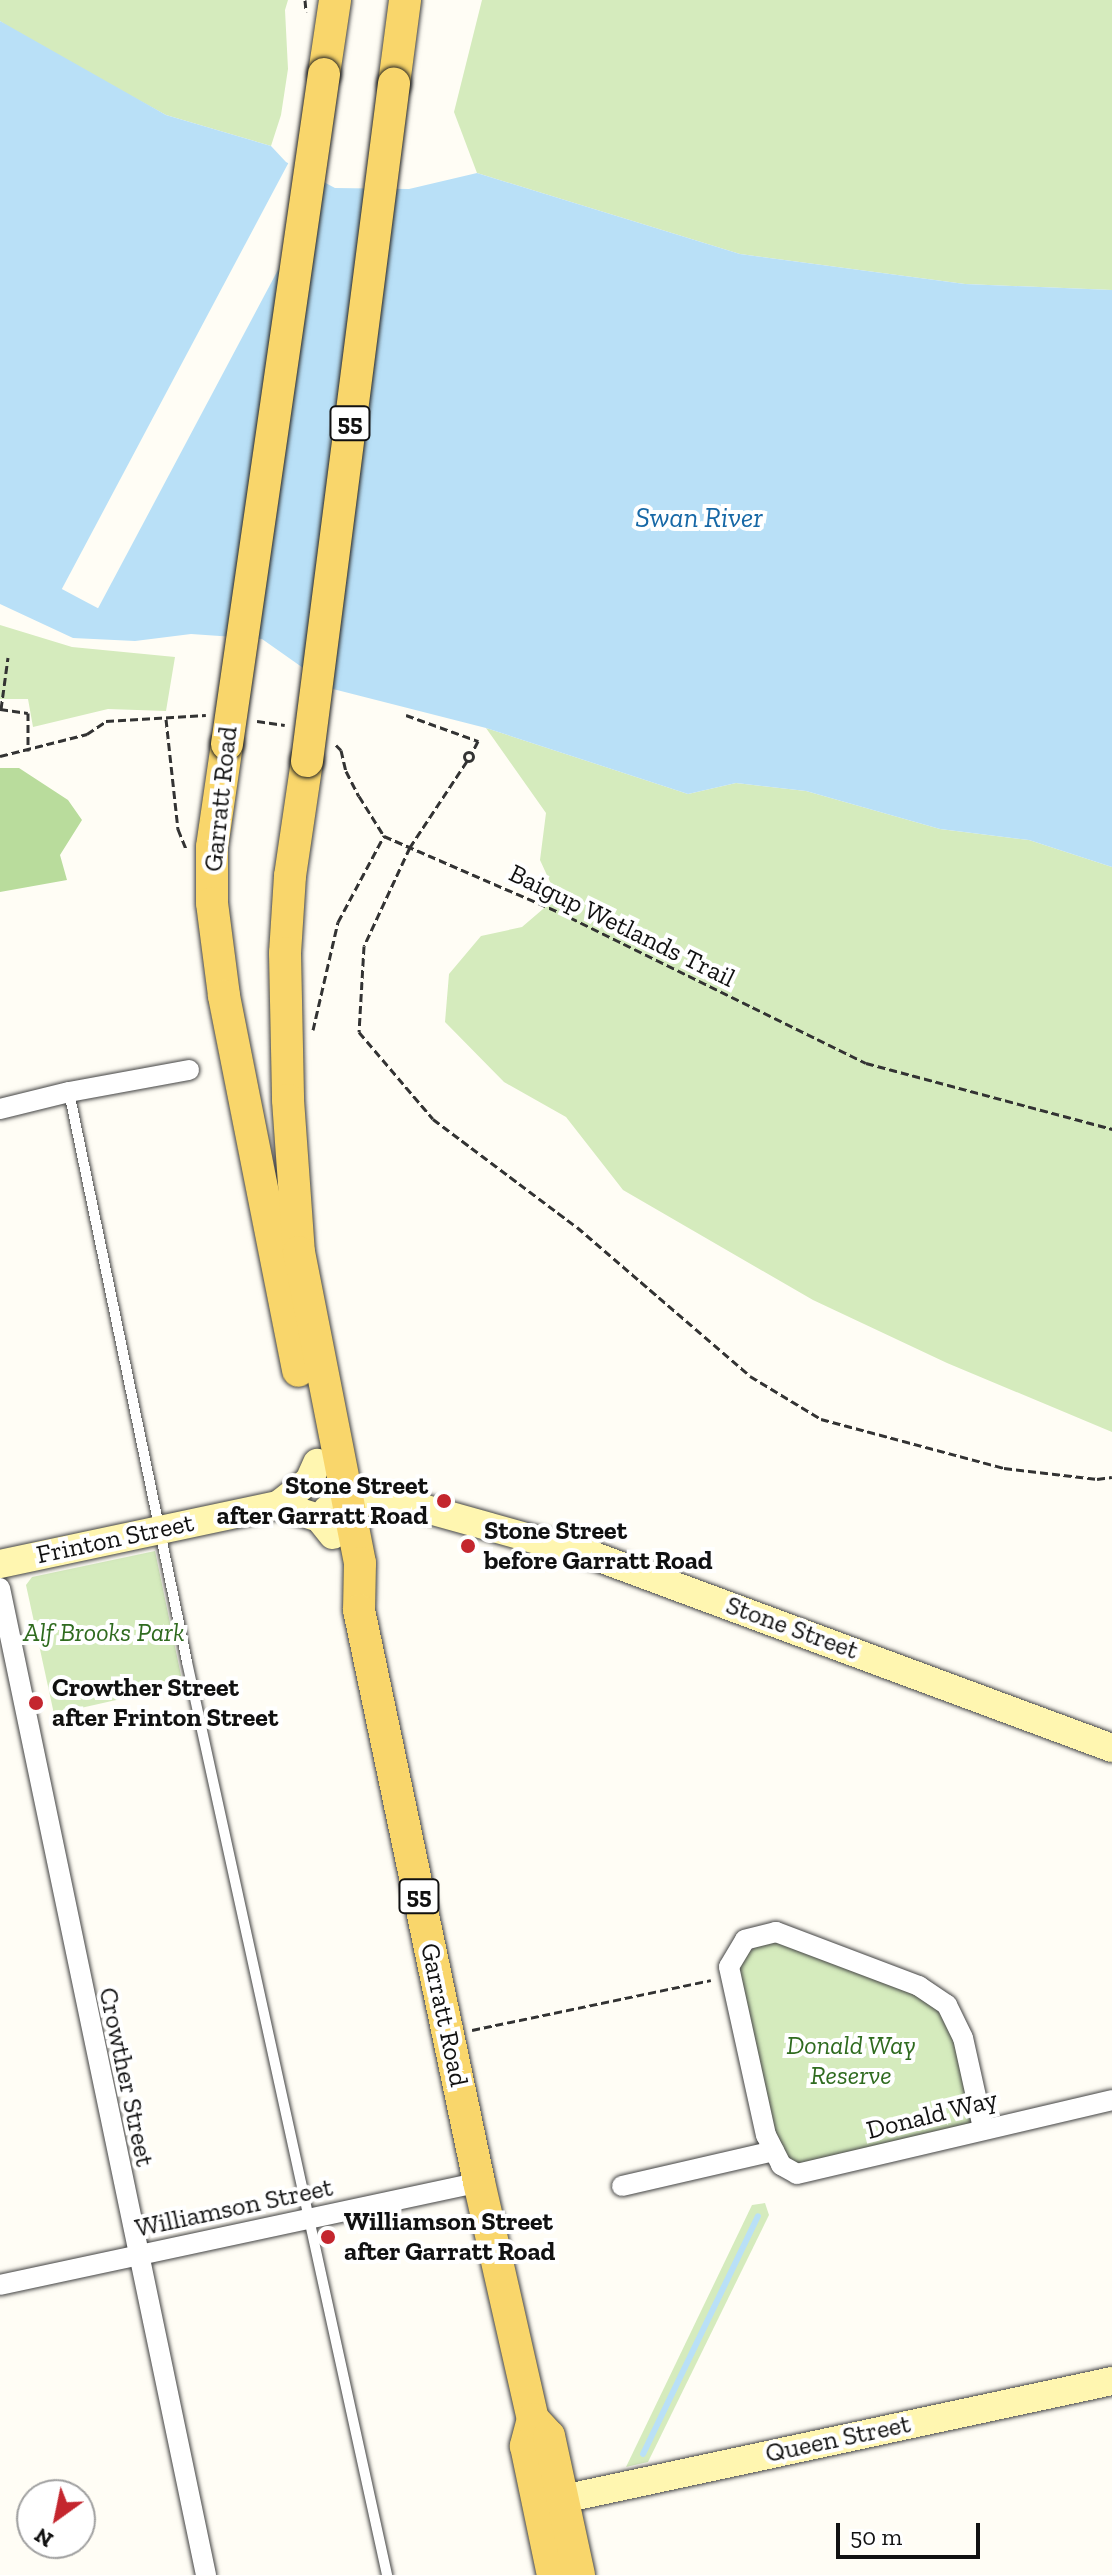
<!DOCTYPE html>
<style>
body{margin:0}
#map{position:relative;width:1112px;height:2575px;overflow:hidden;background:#fffdf5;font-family:"Zilla Slab",serif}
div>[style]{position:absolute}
.green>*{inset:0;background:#d5ebbd}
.forest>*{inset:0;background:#b9dc9c}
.water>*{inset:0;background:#b9e0f7}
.pier>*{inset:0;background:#fffdf5;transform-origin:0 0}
.stream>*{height:6px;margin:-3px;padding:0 3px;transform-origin:3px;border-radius:3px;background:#b9e0f7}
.path>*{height:3px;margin-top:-1.5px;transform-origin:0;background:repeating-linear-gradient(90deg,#333 0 8px,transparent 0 12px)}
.path>.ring{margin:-1.5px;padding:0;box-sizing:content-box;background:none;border:3px solid #333;border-radius:50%}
.roads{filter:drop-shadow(0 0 2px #444) drop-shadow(0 0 2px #444)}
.lane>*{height:10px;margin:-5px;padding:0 5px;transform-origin:5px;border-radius:5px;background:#fff}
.street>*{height:20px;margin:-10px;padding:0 10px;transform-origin:10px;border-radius:10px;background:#fff}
.secondary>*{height:28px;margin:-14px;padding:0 14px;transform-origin:14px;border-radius:14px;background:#fff6b0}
.primary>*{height:32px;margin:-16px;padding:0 16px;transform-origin:16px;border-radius:16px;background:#f9d66b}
.bridges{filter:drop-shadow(0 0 2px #222) drop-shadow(0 0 2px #222)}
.primary-bridge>*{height:32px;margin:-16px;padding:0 16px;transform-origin:16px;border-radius:16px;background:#f9d66b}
.dots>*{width:22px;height:22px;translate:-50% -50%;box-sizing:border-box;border:4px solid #fff;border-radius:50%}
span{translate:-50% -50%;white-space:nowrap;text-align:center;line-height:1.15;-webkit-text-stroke:8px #fff;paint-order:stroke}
.shield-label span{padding:2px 6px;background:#fff;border:2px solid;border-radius:6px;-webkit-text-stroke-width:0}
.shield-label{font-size:24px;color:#111;font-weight:700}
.street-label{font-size:26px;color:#111}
.poi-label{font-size:26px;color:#111;font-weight:700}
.right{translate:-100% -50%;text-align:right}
.left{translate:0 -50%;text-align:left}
.park-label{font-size:26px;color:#2f6b1f;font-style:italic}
.water-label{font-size:28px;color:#1768a6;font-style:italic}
.north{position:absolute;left:16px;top:2479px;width:80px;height:80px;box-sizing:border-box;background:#fff;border:2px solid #a0a0a0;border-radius:50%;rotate:213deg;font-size:22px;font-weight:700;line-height:32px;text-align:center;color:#111}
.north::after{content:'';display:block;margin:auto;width:28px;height:36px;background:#c4262e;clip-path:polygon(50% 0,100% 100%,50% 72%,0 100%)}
.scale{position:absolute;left:836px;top:2523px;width:144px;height:36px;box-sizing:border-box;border:4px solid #111;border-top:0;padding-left:10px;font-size:24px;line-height:28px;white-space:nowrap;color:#111;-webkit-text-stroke:6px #fff;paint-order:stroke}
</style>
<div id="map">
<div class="green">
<div style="clip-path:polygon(0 0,288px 0,285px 10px,288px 69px,281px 115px,271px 146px,166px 115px,23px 37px,0 21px)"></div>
<div style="clip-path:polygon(482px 0,1112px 0,1112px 290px,965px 284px,740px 254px,477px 173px,454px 112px)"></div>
<div style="clip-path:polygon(0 625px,72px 647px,175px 657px,166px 711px,108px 709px,33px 727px,28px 699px,0 699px)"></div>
<div style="clip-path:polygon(486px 728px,688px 794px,736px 783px,806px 791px,940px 829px,1029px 840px,1112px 867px,1112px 1432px,947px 1363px,813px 1300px,623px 1190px,566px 1117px,504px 1082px,445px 1022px,449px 974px,481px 936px,522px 927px,557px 897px,540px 860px,546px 813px)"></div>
<div style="clip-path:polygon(155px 1551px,183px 1685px,54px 1714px,26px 1585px,32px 1577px)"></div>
<div style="clip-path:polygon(776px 1932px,919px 1986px,963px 2038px,989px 2123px,797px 2174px,781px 2166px,729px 1967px)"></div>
<div style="clip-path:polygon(765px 2203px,769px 2215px,648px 2462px,626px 2467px,752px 2205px)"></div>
</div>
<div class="forest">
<div style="clip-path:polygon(0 768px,19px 768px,68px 800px,82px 820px,60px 855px,67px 880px,0 892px)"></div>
</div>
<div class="water">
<div style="clip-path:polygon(0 21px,166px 115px,271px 146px,286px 162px,335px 188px,409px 189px,477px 173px,740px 254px,965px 284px,1112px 290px,1112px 867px,1029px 840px,940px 829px,806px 791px,736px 783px,688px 794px,486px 728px,333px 689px,262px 639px,191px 634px,135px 641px,73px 638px,0 604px)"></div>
</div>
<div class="pier">
<div style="left:290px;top:160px;width:41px;height:486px;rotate:28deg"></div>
</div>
<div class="stream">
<div style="left:643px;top:2454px;width:264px;rotate:-64.2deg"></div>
</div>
<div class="path">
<div style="left:305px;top:0;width:12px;rotate:85deg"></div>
<div style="left:0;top:709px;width:28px;rotate:8deg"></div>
<div style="left:28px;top:713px;width:38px;rotate:90deg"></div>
<div style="left:1px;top:709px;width:52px;rotate:-82.3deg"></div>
<div style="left:406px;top:715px;width:77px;rotate:19.9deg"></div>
<div style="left:478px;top:741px;width:13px;rotate:117deg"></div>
<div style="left:166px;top:719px;width:111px;rotate:83.8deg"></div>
<div style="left:178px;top:829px;width:22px;rotate:68deg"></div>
<div style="left:257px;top:721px;width:28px;rotate:8deg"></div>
<div style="left:336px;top:745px;width:7px;rotate:45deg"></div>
<div style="left:341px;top:750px;width:22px;rotate:77deg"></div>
<div style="left:346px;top:771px;width:28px;rotate:63deg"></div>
<div style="left:359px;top:796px;width:47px;rotate:58deg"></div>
<div style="left:384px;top:836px;width:191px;rotate:23.5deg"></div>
<div style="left:559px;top:912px;width:342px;rotate:26.2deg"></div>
<div style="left:866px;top:1063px;width:255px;rotate:15deg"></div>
<div class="ring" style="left:464.5px;top:752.5px;width:6px;height:6px"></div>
<div style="left:0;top:756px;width:90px;rotate:-14.2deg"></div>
<div style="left:87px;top:734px;width:23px;rotate:-34deg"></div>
<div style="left:106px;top:721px;width:100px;rotate:-3.4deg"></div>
<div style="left:467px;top:761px;width:103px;rotate:123.5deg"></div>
<div style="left:410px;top:847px;width:109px;rotate:114.9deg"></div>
<div style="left:364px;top:946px;width:86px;rotate:93.3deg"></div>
<div style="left:359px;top:1032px;width:114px;rotate:49.6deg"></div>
<div style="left:433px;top:1119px;width:180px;rotate:36.9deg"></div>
<div style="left:577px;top:1227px;width:228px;rotate:40.7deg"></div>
<div style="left:750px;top:1376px;width:83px;rotate:31.2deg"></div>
<div style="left:821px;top:1419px;width:189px;rotate:15deg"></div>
<div style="left:1004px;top:1468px;width:94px;rotate:6.7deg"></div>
<div style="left:1097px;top:1479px;width:15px;rotate:-8deg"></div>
<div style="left:313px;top:1030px;width:111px;rotate:-77deg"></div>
<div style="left:338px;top:922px;width:98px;rotate:-61.9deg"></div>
<div style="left:472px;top:2030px;width:244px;rotate:-11.8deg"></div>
</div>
<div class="roads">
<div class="lane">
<div style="left:69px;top:1092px;width:582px;rotate:78.3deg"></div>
<div style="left:187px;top:1662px;width:935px;rotate:77.64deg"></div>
</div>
<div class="street">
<div style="left:0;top:1109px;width:71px;rotate:-13.8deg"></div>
<div style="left:69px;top:1092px;width:122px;rotate:-10.4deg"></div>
<div style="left:0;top:1588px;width:1008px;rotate:78.21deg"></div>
<div style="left:983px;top:2128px;width:92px;rotate:-102.5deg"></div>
<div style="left:963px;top:2038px;width:37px;rotate:-116deg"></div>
<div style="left:947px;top:2005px;width:34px;rotate:-146deg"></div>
<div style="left:919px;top:1986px;width:153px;rotate:-159.3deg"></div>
<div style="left:776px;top:1932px;width:32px;rotate:166deg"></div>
<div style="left:745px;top:1940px;width:31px;rotate:121deg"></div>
<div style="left:729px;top:1967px;width:172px;rotate:77.6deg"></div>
<div style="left:766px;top:2135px;width:34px;rotate:63deg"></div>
<div style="left:781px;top:2165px;width:18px;rotate:29deg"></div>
<div style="left:797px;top:2174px;width:324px;rotate:-13.2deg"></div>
<div style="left:622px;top:2186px;width:156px;rotate:-13deg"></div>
<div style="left:0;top:2285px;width:490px;rotate:-12.1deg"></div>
</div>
<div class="secondary">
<div style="left:278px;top:1505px;width:43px;rotate:17.6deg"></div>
<div style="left:319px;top:1518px;width:22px;rotate:51deg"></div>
<div style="left:327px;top:1510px;width:44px;rotate:-11.8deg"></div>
<div style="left:370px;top:1501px;width:38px;rotate:5deg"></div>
<div style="left:408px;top:1504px;width:193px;rotate:15.6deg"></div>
<div style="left:594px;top:1556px;width:552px;rotate:20.34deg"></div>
<div style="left:0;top:1564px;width:284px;rotate:-12deg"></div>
<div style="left:278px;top:1505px;width:39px;rotate:-38deg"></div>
<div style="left:309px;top:1481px;width:20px;rotate:-66deg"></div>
<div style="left:563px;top:2499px;width:562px;rotate:-12.13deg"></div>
</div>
<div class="primary">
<div style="left:324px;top:74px;width:75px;rotate:-81.5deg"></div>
<div style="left:394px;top:84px;width:85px;rotate:-82.5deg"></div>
<div style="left:227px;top:744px;width:104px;rotate:98.3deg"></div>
<div style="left:212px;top:847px;width:56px;rotate:90deg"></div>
<div style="left:212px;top:903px;width:94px;rotate:82.6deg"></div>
<div style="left:224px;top:996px;width:382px;rotate:78.8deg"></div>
<div style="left:307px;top:761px;width:116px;rotate:98.4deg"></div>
<div style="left:290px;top:876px;width:77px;rotate:93.7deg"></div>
<div style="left:285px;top:953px;width:147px;rotate:88.8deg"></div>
<div style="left:288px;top:1100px;width:152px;rotate:85.9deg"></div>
<div style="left:299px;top:1252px;width:317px;rotate:78.9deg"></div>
<div style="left:360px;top:1563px;width:47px;rotate:91.2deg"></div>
<div style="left:359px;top:1610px;width:584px;rotate:78.15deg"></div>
<div style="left:479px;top:2182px;width:243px;rotate:77.2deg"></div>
<div style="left:533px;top:2419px;width:28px;rotate:105deg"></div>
<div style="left:526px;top:2446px;width:132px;rotate:78.2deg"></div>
<div style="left:533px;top:2419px;width:23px;rotate:47deg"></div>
<div style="left:549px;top:2436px;width:142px;rotate:77.8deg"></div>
</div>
</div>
<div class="bridges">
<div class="primary-bridge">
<div style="left:227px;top:744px;width:677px;rotate:-81.76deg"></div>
<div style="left:307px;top:761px;width:683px;rotate:-82.68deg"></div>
</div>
</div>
<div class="dots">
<div style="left:444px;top:1501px;background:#c4262e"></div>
<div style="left:468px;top:1546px;background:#c4262e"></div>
<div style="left:36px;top:1703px;background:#c4262e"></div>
<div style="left:328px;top:2237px;background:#c4262e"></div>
</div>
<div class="shield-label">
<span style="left:350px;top:423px">55</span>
<span style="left:419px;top:1896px">55</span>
</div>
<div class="street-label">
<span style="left:221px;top:799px;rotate:-84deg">Garratt Road</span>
<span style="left:622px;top:926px;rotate:26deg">Baigup Wetlands Trail</span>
<span style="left:115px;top:1539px;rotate:-12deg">Frinton Street</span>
<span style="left:792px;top:1628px;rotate:20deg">Stone Street</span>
<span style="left:444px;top:2015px;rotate:78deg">Garratt Road</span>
<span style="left:126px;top:2077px;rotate:78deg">Crowther Street</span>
<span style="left:932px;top:2115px;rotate:-14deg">Donald Way</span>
<span style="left:234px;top:2208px;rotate:-12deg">Williamson Street</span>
<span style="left:838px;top:2439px;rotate:-12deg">Queen Street</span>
</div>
<div class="poi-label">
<span class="right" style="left:428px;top:1501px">Stone Street<br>after Garratt Road</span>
<span class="left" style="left:484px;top:1546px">Stone Street<br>before Garratt Road</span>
<span class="left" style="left:52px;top:1703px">Crowther Street<br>after Frinton Street</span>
<span class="left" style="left:344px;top:2237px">Williamson Street<br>after Garratt Road</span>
</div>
<div class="park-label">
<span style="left:104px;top:1633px">Alf Brooks Park</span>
<span style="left:851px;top:2061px">Donald Way<br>Reserve</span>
</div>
<div class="water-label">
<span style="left:699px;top:518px">Swan River</span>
</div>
<div class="north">N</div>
<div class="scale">50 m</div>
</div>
